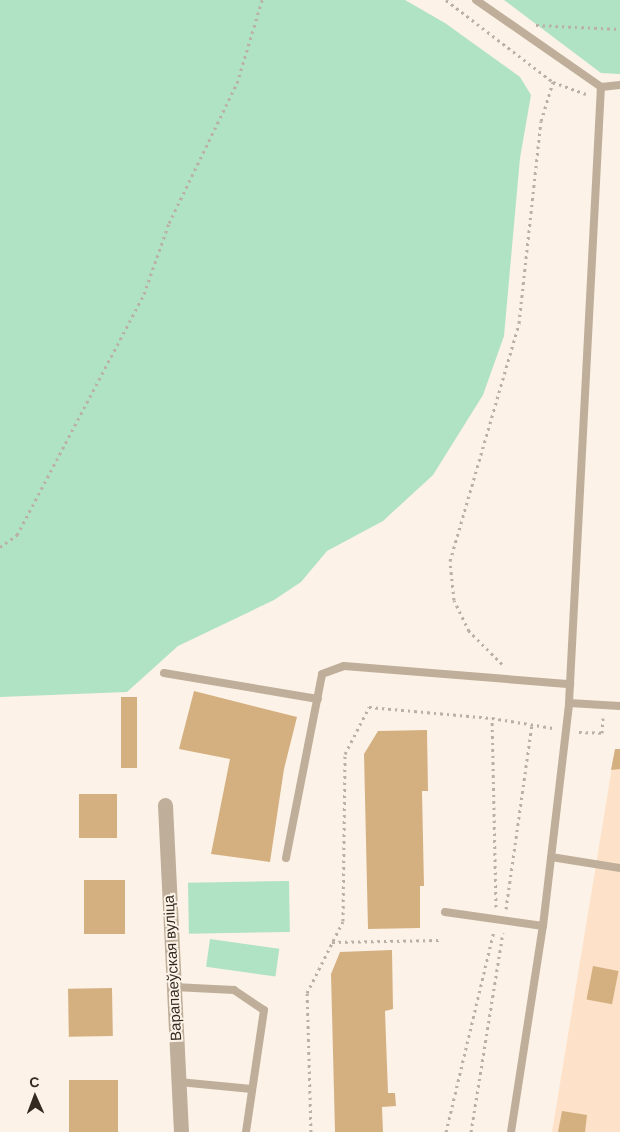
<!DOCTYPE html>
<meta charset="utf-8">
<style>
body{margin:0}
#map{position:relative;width:620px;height:1132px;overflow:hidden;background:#fdf2e7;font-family:"DM Sans",sans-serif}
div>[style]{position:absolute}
.built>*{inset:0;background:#fde2c9}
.green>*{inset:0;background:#b0e2c4;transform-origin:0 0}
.building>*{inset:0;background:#d4b081;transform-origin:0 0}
.path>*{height:3px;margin-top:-1.5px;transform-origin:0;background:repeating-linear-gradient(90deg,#bab0a5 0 2.5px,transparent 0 6.5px)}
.lane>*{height:8px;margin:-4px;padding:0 4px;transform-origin:4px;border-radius:4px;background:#bfaf9a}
.street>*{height:15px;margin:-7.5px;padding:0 7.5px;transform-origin:7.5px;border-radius:7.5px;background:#bfaf9a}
span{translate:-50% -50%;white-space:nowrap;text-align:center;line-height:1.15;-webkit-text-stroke:4px #fdf2e7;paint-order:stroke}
.street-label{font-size:15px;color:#342a20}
.north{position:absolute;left:10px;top:1072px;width:50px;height:50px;-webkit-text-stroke:4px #fdf2e7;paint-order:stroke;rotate:358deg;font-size:14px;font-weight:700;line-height:20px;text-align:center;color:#342a20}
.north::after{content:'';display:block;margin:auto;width:18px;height:22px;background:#342a20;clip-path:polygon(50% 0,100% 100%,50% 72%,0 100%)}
</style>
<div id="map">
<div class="built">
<div style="clip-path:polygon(615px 749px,620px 749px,620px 1132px,552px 1132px)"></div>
</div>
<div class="green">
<div style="clip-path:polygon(0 0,405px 0,445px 23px,520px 77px,531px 95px,520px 158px,504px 336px,483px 395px,433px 475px,383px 521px,327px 551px,301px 582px,274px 600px,178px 646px,127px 692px,0 697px)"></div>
<div style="clip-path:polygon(504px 0,620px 0,620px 74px,601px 73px)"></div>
<div style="left:289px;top:881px;width:51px;height:101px;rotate:89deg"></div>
<div style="left:210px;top:939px;width:70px;height:28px;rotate:8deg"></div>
</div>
<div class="building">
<div style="clip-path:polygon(194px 691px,297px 717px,284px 769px,270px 862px,211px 854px,230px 759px,179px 749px)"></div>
<div style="left:121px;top:697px;width:16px;height:71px"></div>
<div style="clip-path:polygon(427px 730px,428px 791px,422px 791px,424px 886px,420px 886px,420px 928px,368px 929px,364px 754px,378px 731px)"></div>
<div style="clip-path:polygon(615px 749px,620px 749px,620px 769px,611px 770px)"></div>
<div style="left:79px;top:794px;width:38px;height:44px"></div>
<div style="left:125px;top:880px;width:54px;height:41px;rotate:90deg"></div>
<div style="clip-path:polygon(392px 950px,393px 1009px,385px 1011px,388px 1093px,395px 1093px,396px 1106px,382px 1107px,383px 1132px,335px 1132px,331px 974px,340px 952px)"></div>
<div style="left:593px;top:966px;width:26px;height:34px;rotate:11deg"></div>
<div style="left:112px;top:988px;width:48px;height:44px;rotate:89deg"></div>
<div style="left:69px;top:1080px;width:49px;height:52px"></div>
<div style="clip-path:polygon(562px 1111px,587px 1115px,585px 1132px,558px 1132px)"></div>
</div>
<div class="path">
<div style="left:446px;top:0;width:135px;rotate:37.5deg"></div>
<div style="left:553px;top:82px;width:35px;rotate:20deg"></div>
<div style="left:536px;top:25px;width:84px;rotate:2.7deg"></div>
<div style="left:0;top:547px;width:21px;rotate:-35deg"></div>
<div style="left:17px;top:535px;width:272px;rotate:-62.2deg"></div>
<div style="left:144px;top:294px;width:75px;rotate:-70.6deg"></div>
<div style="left:169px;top:223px;width:156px;rotate:-64.1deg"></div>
<div style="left:237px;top:83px;width:87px;rotate:-73.2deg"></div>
<div style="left:502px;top:664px;width:47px;rotate:-135deg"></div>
<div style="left:469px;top:631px;width:34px;rotate:-116deg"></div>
<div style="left:454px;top:600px;width:39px;rotate:-96deg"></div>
<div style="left:450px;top:561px;width:248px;rotate:-73.8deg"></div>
<div style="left:519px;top:323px;width:203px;rotate:-83.8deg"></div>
<div style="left:541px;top:121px;width:41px;rotate:-72.9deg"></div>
<div style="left:579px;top:732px;width:23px;rotate:2deg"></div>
<div style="left:602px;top:733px;width:15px;rotate:-86deg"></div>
<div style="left:496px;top:907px;width:189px;rotate:-91.2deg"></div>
<div style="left:492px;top:718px;width:62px;rotate:9.3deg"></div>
<div style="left:506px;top:909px;width:186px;rotate:-82deg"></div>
<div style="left:332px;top:942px;width:109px;rotate:-1.1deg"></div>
<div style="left:311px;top:1132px;width:139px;rotate:-91.6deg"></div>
<div style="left:307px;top:993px;width:80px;rotate:-63.4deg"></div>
<div style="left:343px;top:921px;width:167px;rotate:-89.3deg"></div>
<div style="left:345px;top:754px;width:53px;rotate:-62.9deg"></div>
<div style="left:369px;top:707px;width:123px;rotate:5.1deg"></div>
<div style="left:446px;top:1132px;width:207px;rotate:-76.6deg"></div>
<div style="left:471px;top:1132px;width:202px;rotate:-80.9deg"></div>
</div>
<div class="lane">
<div style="left:476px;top:0;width:152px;rotate:34.8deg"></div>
<div style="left:601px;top:87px;width:19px;rotate:-6deg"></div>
<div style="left:164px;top:673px;width:156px;rotate:9.6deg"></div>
<div style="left:569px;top:703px;width:51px;rotate:3.4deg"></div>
<div style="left:551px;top:857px;width:70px;rotate:9.1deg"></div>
<div style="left:286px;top:858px;width:187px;rotate:-78.9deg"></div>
<div style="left:322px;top:674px;width:23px;rotate:-20deg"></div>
<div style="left:344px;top:666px;width:227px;rotate:4.6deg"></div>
<div style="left:445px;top:912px;width:99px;rotate:8.1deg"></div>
<div style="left:174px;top:987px;width:60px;rotate:2.9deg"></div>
<div style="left:234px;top:990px;width:36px;rotate:34deg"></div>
<div style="left:264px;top:1010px;width:123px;rotate:98.4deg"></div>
<div style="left:179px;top:1082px;width:73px;rotate:5.5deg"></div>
<div style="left:511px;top:1132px;width:208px;rotate:-81.2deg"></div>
<div style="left:543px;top:926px;width:225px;rotate:-83.3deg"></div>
<div style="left:569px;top:703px;width:617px;rotate:-87.03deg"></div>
</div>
<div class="street">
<div style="left:165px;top:805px;width:327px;rotate:87.2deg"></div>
</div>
<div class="street-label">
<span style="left:173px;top:968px;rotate:-93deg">Варапаеўская вуліца</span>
</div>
<div class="north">С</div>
</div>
